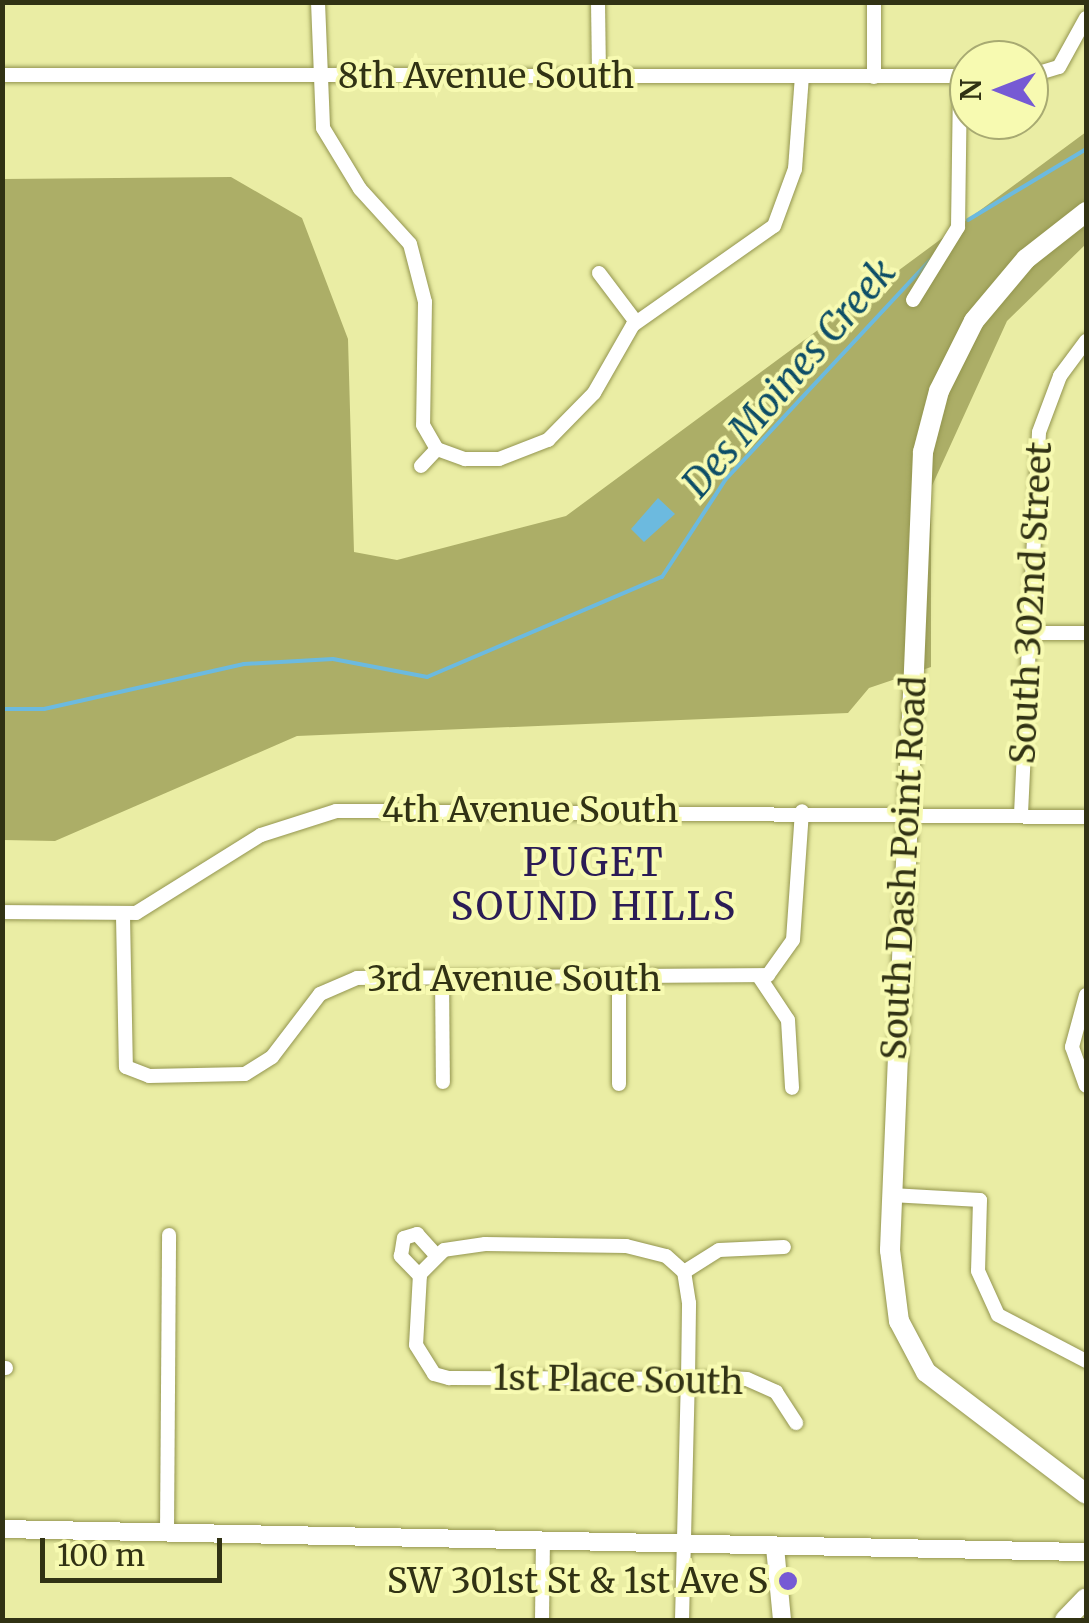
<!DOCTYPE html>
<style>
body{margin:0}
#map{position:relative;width:1089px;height:1623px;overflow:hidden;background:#eaeda4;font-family:Merriweather,serif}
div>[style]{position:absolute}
.forest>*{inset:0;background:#acae67}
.water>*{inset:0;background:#6cbadf}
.stream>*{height:4px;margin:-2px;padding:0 2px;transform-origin:2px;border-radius:2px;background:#6cbadf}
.roads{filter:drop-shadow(0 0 2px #93954f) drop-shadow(0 0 2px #93954f)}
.minor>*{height:14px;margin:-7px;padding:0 7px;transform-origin:7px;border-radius:7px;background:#fff}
.tertiary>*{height:18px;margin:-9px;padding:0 9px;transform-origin:9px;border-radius:9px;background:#fff}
.secondary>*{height:20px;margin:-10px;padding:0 10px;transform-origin:10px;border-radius:10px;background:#fff}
.dots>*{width:28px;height:28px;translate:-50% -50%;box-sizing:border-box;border:5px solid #f7fab1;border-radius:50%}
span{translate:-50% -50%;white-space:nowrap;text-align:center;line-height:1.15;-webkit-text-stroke:8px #f7fab1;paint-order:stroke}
.street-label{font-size:35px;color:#313214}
.poi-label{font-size:35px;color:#313214}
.right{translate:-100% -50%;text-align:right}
.water-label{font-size:38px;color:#0d4e67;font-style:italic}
.neighbourhood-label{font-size:38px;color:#2b1c56;letter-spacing:2.5px}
.frame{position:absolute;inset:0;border:5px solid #313214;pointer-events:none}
.north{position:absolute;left:949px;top:40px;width:100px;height:100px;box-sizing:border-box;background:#f7fab1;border:2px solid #a8aa72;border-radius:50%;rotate:270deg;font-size:28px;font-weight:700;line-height:40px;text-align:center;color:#313214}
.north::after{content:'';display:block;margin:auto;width:35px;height:45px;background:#765ad4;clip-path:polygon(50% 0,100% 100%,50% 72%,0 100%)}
.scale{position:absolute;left:40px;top:1538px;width:182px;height:45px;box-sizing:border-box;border:5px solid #313214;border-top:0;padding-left:12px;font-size:30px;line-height:35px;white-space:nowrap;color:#313214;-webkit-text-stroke:8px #f7fab1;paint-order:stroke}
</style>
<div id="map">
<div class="forest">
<div style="clip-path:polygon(1086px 132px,1086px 244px,1007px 321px,931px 488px,931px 667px,869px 688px,848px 713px,297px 736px,55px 841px,3px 840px,3px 179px,231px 177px,302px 218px,348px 339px,354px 552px,397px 560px,566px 516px)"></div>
</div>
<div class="water">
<div style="clip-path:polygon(658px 498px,675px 514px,644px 542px,631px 529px)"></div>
</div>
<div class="stream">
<div style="left:968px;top:220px;width:138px;rotate:-31deg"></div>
<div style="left:2px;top:709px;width:42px"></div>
<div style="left:44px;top:709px;width:205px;rotate:-12.7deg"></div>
<div style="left:244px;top:664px;width:89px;rotate:-3.2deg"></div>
<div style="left:333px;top:659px;width:96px;rotate:10.8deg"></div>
<div style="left:427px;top:677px;width:255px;rotate:-23.1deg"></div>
<div style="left:662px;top:577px;width:117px;rotate:-56.9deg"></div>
<div style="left:726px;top:479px;width:299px;rotate:-47deg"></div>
</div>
<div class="roads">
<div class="minor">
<div style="left:318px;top:2px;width:126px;rotate:87.7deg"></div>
<div style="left:323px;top:128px;width:71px;rotate:58.8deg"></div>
<div style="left:360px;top:189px;width:74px;rotate:47.7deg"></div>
<div style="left:410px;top:244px;width:60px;rotate:75.5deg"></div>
<div style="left:425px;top:302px;width:123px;rotate:90.9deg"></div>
<div style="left:423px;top:425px;width:28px;rotate:60deg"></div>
<div style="left:437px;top:449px;width:30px;rotate:20deg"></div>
<div style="left:465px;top:459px;width:34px"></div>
<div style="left:499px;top:459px;width:53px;rotate:-21.2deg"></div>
<div style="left:548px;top:440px;width:66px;rotate:-45.6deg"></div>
<div style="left:594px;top:393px;width:78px;rotate:-60.2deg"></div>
<div style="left:633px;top:325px;width:172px;rotate:-35.1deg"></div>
<div style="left:774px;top:226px;width:61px;rotate:-69.8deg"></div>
<div style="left:795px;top:169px;width:93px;rotate:-85.7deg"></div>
<div style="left:598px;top:2px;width:74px;rotate:89.2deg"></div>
<div style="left:874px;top:2px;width:75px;rotate:90deg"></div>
<div style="left:2px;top:75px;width:967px;rotate:0.06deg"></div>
<div style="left:1029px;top:76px;width:31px;rotate:-17deg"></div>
<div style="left:1059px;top:67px;width:56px;rotate:-61.1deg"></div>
<div style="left:599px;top:273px;width:61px;rotate:52.9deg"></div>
<div style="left:913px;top:300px;width:86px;rotate:-58.3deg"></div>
<div style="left:958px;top:227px;width:151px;rotate:-89.2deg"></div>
<div style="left:421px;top:466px;width:23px;rotate:-47deg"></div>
<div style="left:1028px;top:633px;width:58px"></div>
<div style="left:1021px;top:814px;width:382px;rotate:-87.3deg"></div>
<div style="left:1039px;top:432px;width:60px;rotate:-69.4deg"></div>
<div style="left:1060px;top:376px;width:44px;rotate:-53.4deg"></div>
<div style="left:2px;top:912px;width:134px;rotate:0.4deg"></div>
<div style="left:136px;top:913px;width:147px;rotate:-32deg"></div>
<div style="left:261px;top:835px;width:79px;rotate:-17.7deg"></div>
<div style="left:336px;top:811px;width:750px;rotate:0.46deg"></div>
<div style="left:123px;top:916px;width:151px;rotate:88.9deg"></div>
<div style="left:126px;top:1067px;width:25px;rotate:21deg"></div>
<div style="left:149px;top:1076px;width:96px;rotate:-1.2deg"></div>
<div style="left:245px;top:1074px;width:32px;rotate:-32deg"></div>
<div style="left:272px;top:1057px;width:79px;rotate:-52.7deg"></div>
<div style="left:320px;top:994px;width:40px;rotate:-23.4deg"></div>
<div style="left:357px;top:978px;width:411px;rotate:-0.4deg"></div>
<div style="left:768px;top:975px;width:43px;rotate:-54.5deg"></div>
<div style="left:793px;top:940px;width:129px;rotate:-86deg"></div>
<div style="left:442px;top:977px;width:105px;rotate:89.5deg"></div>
<div style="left:619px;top:977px;width:107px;rotate:90deg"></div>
<div style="left:760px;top:978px;width:50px;rotate:56.3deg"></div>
<div style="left:788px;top:1020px;width:68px;rotate:86.6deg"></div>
<div style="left:1086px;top:995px;width:54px;rotate:105.1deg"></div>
<div style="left:1072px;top:1047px;width:41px;rotate:70.3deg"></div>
<div style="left:891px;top:1195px;width:89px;rotate:3.2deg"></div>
<div style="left:980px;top:1200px;width:71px;rotate:91.6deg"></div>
<div style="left:978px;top:1271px;width:48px;rotate:65.6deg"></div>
<div style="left:998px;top:1315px;width:99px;rotate:27.6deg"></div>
<div style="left:684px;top:1272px;width:41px;rotate:-32.2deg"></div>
<div style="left:719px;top:1250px;width:65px;rotate:-2.6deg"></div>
<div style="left:420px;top:1276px;width:28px;rotate:-134deg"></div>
<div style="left:401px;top:1256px;width:18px;rotate:-81deg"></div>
<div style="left:404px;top:1238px;width:14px;rotate:-17deg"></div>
<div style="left:417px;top:1234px;width:28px;rotate:48deg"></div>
<div style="left:2px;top:1368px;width:4px"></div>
<div style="left:167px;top:1533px;width:298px;rotate:-89.6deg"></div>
<div style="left:542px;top:1620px;width:78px;rotate:-89.3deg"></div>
<div style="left:682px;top:1620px;width:241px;rotate:-88.6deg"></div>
<div style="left:688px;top:1379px;width:76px;rotate:-89.2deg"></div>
<div style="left:689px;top:1303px;width:31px;rotate:-99deg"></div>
<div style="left:684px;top:1272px;width:24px;rotate:-138deg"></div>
<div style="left:666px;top:1256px;width:41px;rotate:-166deg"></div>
<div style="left:626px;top:1246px;width:141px;rotate:-179.2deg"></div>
<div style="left:485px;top:1244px;width:41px;rotate:171.7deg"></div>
<div style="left:444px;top:1250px;width:34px;rotate:135deg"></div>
<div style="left:420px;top:1274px;width:71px;rotate:93.2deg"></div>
<div style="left:416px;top:1345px;width:34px;rotate:58deg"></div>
<div style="left:434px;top:1374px;width:16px;rotate:15deg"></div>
<div style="left:449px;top:1378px;width:239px;rotate:0.2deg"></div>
<div style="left:688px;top:1379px;width:42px;rotate:-1.4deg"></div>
<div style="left:730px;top:1378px;width:17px;rotate:3deg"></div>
<div style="left:747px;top:1379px;width:32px;rotate:24deg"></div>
<div style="left:776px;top:1392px;width:37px;rotate:57deg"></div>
</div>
<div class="tertiary">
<div style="left:2px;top:1529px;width:1084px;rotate:1.22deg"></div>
<div style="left:775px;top:1547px;width:73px;rotate:84.5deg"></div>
</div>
<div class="secondary">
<div style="left:1086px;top:212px;width:76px;rotate:141.9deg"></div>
<div style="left:1026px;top:259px;width:81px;rotate:130deg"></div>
<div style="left:974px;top:321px;width:78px;rotate:116.6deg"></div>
<div style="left:939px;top:391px;width:63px;rotate:104.7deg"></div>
<div style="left:923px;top:452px;width:799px;rotate:92.37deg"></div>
<div style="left:890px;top:1250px;width:72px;rotate:82.8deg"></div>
<div style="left:899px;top:1321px;width:58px;rotate:62.1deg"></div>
<div style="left:926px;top:1372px;width:201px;rotate:37.3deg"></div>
<div style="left:1065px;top:1620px;width:30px;rotate:-46deg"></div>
</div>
</div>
<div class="dots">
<div style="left:788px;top:1581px;background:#765ad4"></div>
</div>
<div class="street-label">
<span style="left:486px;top:76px">8th Avenue South</span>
<span style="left:1031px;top:603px;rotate:-87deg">South 302nd Street</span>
<span style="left:530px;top:810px">4th Avenue South</span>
<span style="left:904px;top:868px;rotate:-87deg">South Dash Point Road</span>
<span style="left:514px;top:979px">3rd Avenue South</span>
<span style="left:618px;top:1380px;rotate:1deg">1st Place South</span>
</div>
<div class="poi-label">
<span class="right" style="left:768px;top:1581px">SW 301st St &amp; 1st Ave S</span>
</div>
<div class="water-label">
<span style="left:789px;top:378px;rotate:-49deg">Des Moines Creek</span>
</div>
<div class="neighbourhood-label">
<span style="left:594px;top:885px">PUGET<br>SOUND HILLS</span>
</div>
<div class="frame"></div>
<div class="north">N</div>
<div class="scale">100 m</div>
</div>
